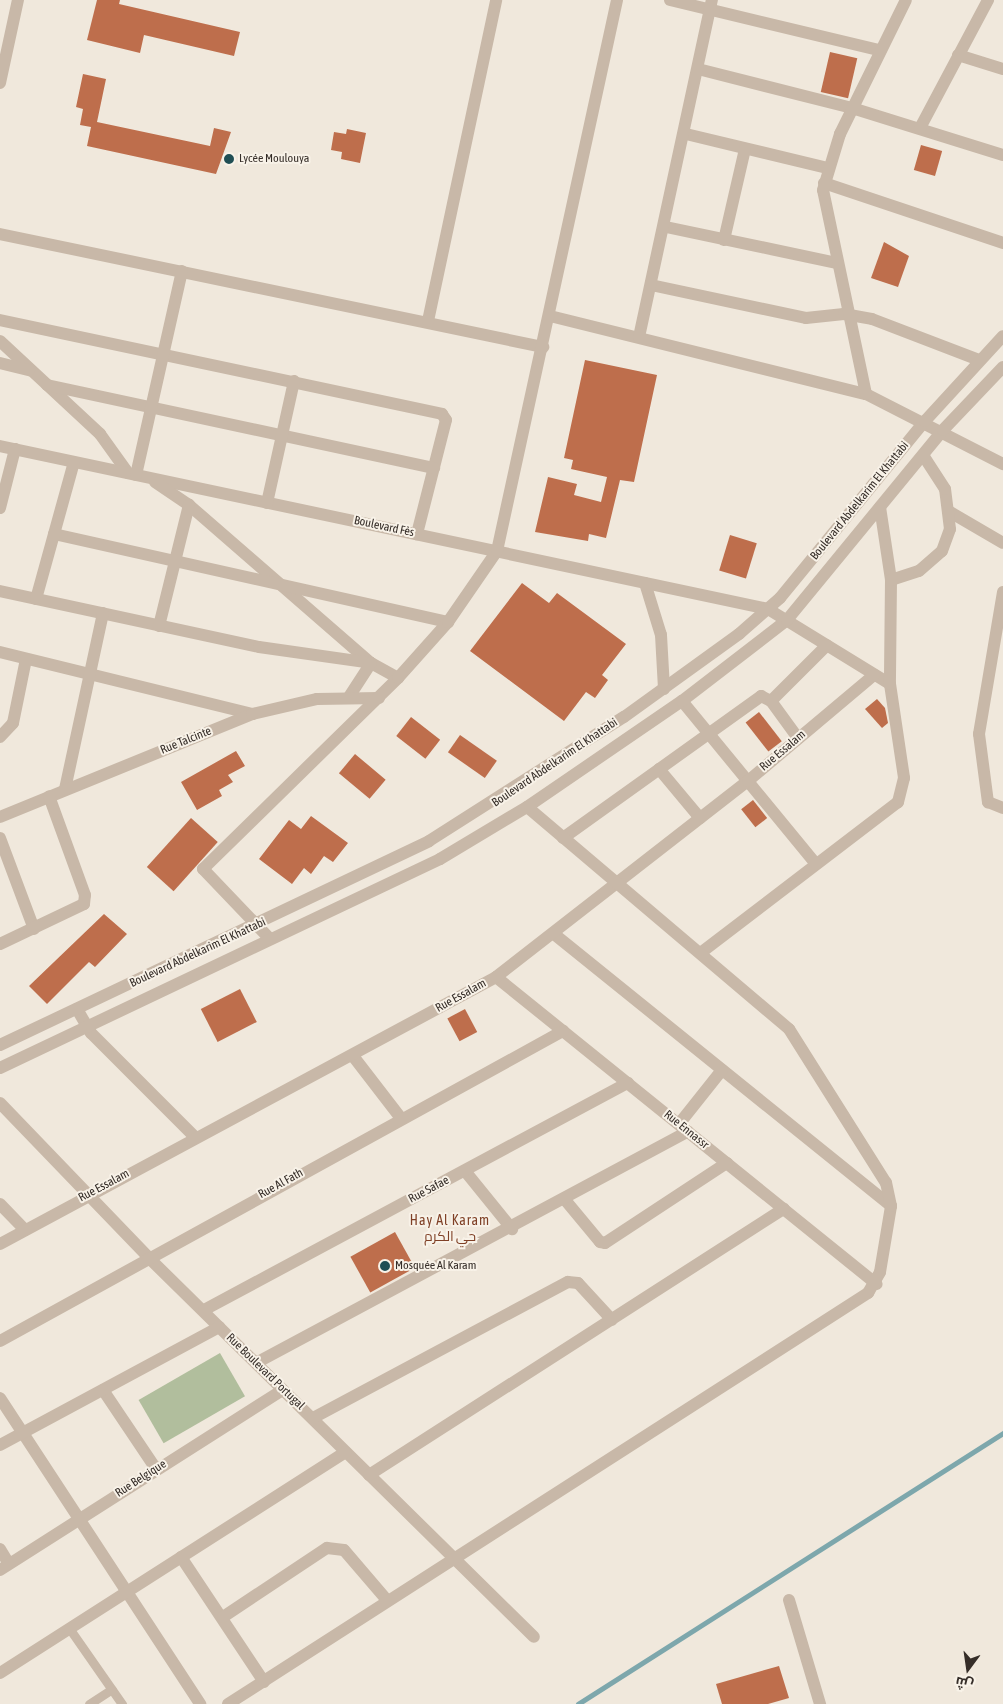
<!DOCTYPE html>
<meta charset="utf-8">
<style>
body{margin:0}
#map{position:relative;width:1003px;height:1704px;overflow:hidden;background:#f0e8dc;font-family:"Asap Condensed",Cairo,sans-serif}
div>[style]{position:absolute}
.green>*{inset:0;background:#b1be9d;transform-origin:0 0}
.stream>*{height:4.5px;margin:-2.25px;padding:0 2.25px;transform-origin:2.25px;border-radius:2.25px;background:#7da7ac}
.building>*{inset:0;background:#be6e4c;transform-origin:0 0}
.service>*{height:9px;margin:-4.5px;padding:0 4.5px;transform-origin:4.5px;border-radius:4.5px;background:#c8b8a8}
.minor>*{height:12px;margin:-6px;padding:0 6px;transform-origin:6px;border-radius:6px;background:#c8b8a8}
.tertiary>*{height:12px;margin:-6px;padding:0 6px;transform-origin:6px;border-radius:6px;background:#c8b8a8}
.dots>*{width:14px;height:14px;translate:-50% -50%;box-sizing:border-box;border:2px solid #f8f2e8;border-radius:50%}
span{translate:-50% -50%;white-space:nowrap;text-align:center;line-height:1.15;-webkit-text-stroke:4px #f8f2e8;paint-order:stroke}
.poi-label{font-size:12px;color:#352d28}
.left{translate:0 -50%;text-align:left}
.street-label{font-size:12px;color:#352d28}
.neighbourhood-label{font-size:14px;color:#7f4026;letter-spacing:1px}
.north{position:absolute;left:943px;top:1644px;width:50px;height:50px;-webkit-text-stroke:4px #f8f2e8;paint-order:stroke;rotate:194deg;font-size:14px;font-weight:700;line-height:20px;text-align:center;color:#352d28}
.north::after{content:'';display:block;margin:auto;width:18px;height:22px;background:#352d28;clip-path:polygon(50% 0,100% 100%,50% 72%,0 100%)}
</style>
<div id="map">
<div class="green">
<div style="left:220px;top:1353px;width:50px;height:94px;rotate:60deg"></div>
</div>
<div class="stream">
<div style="left:578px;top:1704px;width:504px;rotate:-32.52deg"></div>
</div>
<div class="building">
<div style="clip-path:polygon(97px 0,120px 0,119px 4px,240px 32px,234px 56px,144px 35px,140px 53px,87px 40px)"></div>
<div style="left:830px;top:52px;width:28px;height:41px;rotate:13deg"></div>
<div style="clip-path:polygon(83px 74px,106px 79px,97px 122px,210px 146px,214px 128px,231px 132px,216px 174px,87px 146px,91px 127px,80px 125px,83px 109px,76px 107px)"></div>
<div style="clip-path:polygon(347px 129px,366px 133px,360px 163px,341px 159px,342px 152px,331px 150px,334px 132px,346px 134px)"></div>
<div style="left:921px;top:145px;width:22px;height:26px;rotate:16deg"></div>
<div style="clip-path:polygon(884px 242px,909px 256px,898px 287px,871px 278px)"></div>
<div style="clip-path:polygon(585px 360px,657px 375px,634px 482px,620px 480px,606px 538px,589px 534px,588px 541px,535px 532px,548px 477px,577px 484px,574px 495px,601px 502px,607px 477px,571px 469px,573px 460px,564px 458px)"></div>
<div style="left:730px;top:535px;width:28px;height:37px;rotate:17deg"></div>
<div style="clip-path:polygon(522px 583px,549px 603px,557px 593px,626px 644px,602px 675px,608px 680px,595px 698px,586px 692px,564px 721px,470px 651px)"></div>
<div style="clip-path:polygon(877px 699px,885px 708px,888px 723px,882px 728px,865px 709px)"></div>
<div style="left:759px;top:712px;width:37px;height:17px;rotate:52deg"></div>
<div style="left:411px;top:717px;width:37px;height:24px;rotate:38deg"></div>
<div style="left:460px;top:735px;width:45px;height:21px;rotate:35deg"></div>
<div style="clip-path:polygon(236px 751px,245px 766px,228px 775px,233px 782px,219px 790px,222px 796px,197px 810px,181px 782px)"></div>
<div style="left:355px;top:754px;width:40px;height:25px;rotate:40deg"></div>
<div style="left:753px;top:800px;width:23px;height:15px;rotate:52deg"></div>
<div style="clip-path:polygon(311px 816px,348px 843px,333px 862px,324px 856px,311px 874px,304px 868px,292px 884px,259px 859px,289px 820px,301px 829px)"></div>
<div style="left:191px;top:818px;width:36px;height:66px;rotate:42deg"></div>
<div style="clip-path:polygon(104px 914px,127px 934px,95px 967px,89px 962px,47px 1004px,29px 986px)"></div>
<div style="left:240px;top:989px;width:37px;height:44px;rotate:63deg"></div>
<div style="left:465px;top:1009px;width:26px;height:20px;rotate:62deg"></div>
<div style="left:395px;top:1232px;width:41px;height:51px;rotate:61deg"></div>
<div style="clip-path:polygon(779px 1666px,789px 1698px,768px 1704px,722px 1704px,716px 1684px)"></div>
</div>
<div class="service">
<div style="left:69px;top:1628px;width:93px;rotate:55.1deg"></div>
<div style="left:89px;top:1704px;width:27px;rotate:-33deg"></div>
</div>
<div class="minor">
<div style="left:670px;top:0;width:215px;rotate:13.5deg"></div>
<div style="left:958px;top:55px;width:47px;rotate:17.3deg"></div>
<div style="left:698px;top:69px;width:159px;rotate:14.2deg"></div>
<div style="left:852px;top:108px;width:158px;rotate:17.3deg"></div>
<div style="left:0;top:83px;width:85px;rotate:-77.8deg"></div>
<div style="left:920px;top:128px;width:145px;rotate:-62deg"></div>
<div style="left:686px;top:134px;width:146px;rotate:13.5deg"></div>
<div style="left:824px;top:183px;width:189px;rotate:18.5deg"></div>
<div style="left:666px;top:227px;width:175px;rotate:11.9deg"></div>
<div style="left:0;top:234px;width:555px;rotate:11.76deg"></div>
<div style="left:724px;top:240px;width:93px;rotate:-77deg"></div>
<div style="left:651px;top:285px;width:158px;rotate:12deg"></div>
<div style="left:806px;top:318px;width:38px;rotate:-6deg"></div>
<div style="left:844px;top:314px;width:28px;rotate:10deg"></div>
<div style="left:872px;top:319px;width:115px;rotate:21deg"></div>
<div style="left:550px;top:316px;width:325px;rotate:13.9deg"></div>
<div style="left:866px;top:394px;width:154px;rotate:27.1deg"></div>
<div style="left:0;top:320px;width:452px;rotate:12deg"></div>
<div style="left:442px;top:414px;width:7px;rotate:56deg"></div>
<div style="left:446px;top:420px;width:118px;rotate:104.3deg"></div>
<div style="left:428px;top:321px;width:328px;rotate:-78deg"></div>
<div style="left:639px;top:337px;width:345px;rotate:-77.8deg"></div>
<div style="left:0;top:341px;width:137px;rotate:42.9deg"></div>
<div style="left:100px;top:434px;width:48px;rotate:54.3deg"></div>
<div style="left:0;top:363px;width:30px;rotate:14deg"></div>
<div style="left:47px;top:385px;width:396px;rotate:12.1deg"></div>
<div style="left:866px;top:394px;width:208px;rotate:-101.9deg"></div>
<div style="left:823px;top:190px;width:59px;rotate:-73.1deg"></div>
<div style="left:840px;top:134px;width:149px;rotate:-63.8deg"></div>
<div style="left:0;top:446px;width:785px;rotate:11.98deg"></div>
<div style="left:768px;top:609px;width:143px;rotate:31.6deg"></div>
<div style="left:890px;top:684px;width:95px;rotate:81.5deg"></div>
<div style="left:904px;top:778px;width:25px;rotate:104deg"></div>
<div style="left:898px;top:802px;width:247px;rotate:142.6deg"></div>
<div style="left:136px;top:475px;width:209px;rotate:-77.3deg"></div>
<div style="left:155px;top:482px;width:41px;rotate:34.1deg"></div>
<div style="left:189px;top:505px;width:241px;rotate:41deg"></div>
<div style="left:371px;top:663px;width:31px;rotate:29deg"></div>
<div style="left:267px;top:503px;width:125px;rotate:-77.5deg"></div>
<div style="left:880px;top:507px;width:74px;rotate:81.4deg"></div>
<div style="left:891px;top:580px;width:104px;rotate:90.6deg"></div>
<div style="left:0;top:508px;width:61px;rotate:-75.7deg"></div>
<div style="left:950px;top:512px;width:61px;rotate:30.3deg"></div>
<div style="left:54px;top:534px;width:404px;rotate:12.6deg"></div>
<div style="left:891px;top:580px;width:29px;rotate:-18deg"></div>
<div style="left:919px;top:571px;width:30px;rotate:-41deg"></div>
<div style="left:942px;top:551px;width:23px;rotate:-70deg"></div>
<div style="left:950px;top:529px;width:40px;rotate:-97.1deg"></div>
<div style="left:945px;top:489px;width:40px;rotate:-122.9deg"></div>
<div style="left:0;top:591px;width:265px;rotate:12.2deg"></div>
<div style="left:259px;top:647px;width:113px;rotate:8.1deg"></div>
<div style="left:371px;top:663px;width:40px;rotate:122.9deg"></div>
<div style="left:1003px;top:592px;width:144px;rotate:99.6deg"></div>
<div style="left:979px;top:734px;width:69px;rotate:82.5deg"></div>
<div style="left:988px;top:802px;width:16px;rotate:22deg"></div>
<div style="left:36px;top:599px;width:142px;rotate:-74.5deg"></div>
<div style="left:159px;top:626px;width:125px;rotate:-76.1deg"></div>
<div style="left:0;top:652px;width:260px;rotate:13.8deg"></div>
<div style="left:682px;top:701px;width:211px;rotate:50.6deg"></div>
<div style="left:771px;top:701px;width:79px;rotate:-45deg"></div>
<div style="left:0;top:737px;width:19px;rotate:-47deg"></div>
<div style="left:13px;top:723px;width:65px;rotate:-78.5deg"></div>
<div style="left:659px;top:769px;width:64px;rotate:50.1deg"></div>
<div style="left:65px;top:789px;width:180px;rotate:-77.8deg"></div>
<div style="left:0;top:817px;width:272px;rotate:-22.2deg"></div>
<div style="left:252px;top:714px;width:67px;rotate:-13deg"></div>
<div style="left:317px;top:699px;width:62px;rotate:-0.9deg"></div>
<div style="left:0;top:838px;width:97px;rotate:69.5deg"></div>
<div style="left:563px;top:838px;width:244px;rotate:-35.6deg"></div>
<div style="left:761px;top:696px;width:11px;rotate:27deg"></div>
<div style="left:771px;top:701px;width:46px;rotate:53.9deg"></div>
<div style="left:554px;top:934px;width:433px;rotate:38.9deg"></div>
<div style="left:270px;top:939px;width:97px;rotate:-133.7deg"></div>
<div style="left:203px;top:869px;width:273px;rotate:-44.4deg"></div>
<div style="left:398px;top:678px;width:75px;rotate:-48.2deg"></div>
<div style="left:448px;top:622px;width:86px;rotate:-55.4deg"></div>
<div style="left:497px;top:551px;width:564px;rotate:-77.71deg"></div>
<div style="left:0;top:944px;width:93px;rotate:-25.5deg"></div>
<div style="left:84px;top:904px;width:9px;rotate:-84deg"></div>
<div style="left:85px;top:895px;width:105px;rotate:-110deg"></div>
<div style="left:496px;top:977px;width:489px;rotate:38.9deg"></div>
<div style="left:77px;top:1009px;width:28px;rotate:60deg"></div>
<div style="left:91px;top:1033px;width:148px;rotate:45deg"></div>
<div style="left:353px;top:1056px;width:77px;rotate:52.4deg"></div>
<div style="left:0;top:1103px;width:215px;rotate:46.1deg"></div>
<div style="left:149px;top:1258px;width:540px;rotate:44.55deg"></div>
<div style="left:679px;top:1124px;width:69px;rotate:-51.5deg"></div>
<div style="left:465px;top:1171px;width:75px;rotate:51deg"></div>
<div style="left:566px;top:1201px;width:53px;rotate:50.3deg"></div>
<div style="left:600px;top:1242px;width:5px;rotate:11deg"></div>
<div style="left:605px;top:1243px;width:146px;rotate:-33.3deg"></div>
<div style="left:0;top:1204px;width:36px;rotate:46deg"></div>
<div style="left:0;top:1244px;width:563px;rotate:-28.29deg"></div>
<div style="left:496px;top:977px;width:319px;rotate:-37.9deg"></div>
<div style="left:748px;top:781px;width:165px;rotate:-40.1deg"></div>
<div style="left:204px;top:1310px;width:481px;rotate:-28.2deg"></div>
<div style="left:0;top:1341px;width:643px;rotate:-28.84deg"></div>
<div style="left:256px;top:1363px;width:490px;rotate:-28.2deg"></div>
<div style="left:103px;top:1390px;width:95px;rotate:56.1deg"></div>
<div style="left:0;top:1398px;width:366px;rotate:56.8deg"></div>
<div style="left:313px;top:1418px;width:289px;rotate:-28.1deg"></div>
<div style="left:568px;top:1282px;width:10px;rotate:6deg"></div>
<div style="left:578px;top:1283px;width:50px;rotate:47.4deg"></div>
<div style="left:0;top:1445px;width:249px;rotate:-28.3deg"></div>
<div style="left:369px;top:1475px;width:493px;rotate:-32.7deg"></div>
<div style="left:0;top:1549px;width:17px;rotate:59deg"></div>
<div style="left:181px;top:1557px;width:150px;rotate:56.4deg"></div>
<div style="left:0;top:1570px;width:335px;rotate:-32.5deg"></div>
<div style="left:789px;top:1600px;width:109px;rotate:73.4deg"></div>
<div style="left:223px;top:1617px;width:125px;rotate:-33.6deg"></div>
<div style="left:327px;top:1548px;width:17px;rotate:7deg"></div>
<div style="left:344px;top:1550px;width:65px;rotate:49.4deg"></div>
<div style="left:0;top:1673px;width:410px;rotate:-32.6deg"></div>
<div style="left:228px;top:1704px;width:761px;rotate:-32.71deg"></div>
<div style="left:868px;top:1293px;width:24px;rotate:-60deg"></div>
<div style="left:880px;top:1272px;width:67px;rotate:-80.5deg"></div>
<div style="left:891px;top:1206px;width:24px;rotate:-102deg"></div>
<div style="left:886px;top:1183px;width:182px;rotate:-122.2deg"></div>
<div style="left:789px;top:1029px;width:343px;rotate:-139.7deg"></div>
</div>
<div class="tertiary">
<div style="left:645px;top:583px;width:54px;rotate:72.9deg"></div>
<div style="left:661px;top:635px;width:54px;rotate:86.8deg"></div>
<div style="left:0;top:1045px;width:475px;rotate:-25.4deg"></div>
<div style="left:429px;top:841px;width:231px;rotate:-32.5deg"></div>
<div style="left:624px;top:717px;width:142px;rotate:-35.8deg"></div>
<div style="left:739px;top:634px;width:55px;rotate:-41.3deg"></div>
<div style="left:780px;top:598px;width:229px;rotate:-50.7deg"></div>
<div style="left:925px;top:421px;width:115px;rotate:-47.5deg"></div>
<div style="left:0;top:1068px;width:487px;rotate:-25.4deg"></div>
<div style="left:440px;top:859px;width:101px;rotate:-30.9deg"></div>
<div style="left:527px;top:807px;width:188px;rotate:-34.4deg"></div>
<div style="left:682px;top:701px;width:133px;rotate:-37.6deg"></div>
<div style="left:787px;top:620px;width:246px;rotate:-50.6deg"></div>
<div style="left:943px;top:430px;width:87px;rotate:-46.4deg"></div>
</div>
<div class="dots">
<div style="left:229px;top:159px;background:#204e54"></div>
<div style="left:385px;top:1266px;background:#204e54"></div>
</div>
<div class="poi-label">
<span class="left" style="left:239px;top:159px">Lycée Moulouya</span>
<span class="left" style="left:395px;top:1266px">Mosquée Al Karam</span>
</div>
<div class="street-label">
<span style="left:860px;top:501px;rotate:-51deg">Boulevard Abdelkarim El Khattabi</span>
<span style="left:384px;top:527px;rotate:12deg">Boulevard Fès</span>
<span style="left:186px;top:741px;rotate:-22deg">Rue Talcinte</span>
<span style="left:783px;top:751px;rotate:-40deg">Rue Essalam</span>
<span style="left:555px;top:763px;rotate:-34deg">Boulevard Abdelkarim El Khattabi</span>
<span style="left:198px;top:953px;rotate:-25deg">Boulevard Abdelkarim El Khattabi</span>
<span style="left:461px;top:996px;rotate:-29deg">Rue Essalam</span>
<span style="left:686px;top:1130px;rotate:39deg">Rue Ennassr</span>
<span style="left:281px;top:1184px;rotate:-29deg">Rue Al Fath</span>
<span style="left:104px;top:1186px;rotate:-28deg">Rue Essalam</span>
<span style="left:429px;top:1190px;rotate:-28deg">Rue Safae</span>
<span style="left:265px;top:1372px;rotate:44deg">Rue Boulevard Portugal</span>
<span style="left:141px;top:1479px;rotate:-33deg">Rue Belgique</span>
</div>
<div class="neighbourhood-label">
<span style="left:450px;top:1228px">Hay Al Karam<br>حي الكرم</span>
</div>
<div class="north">ش</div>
</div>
